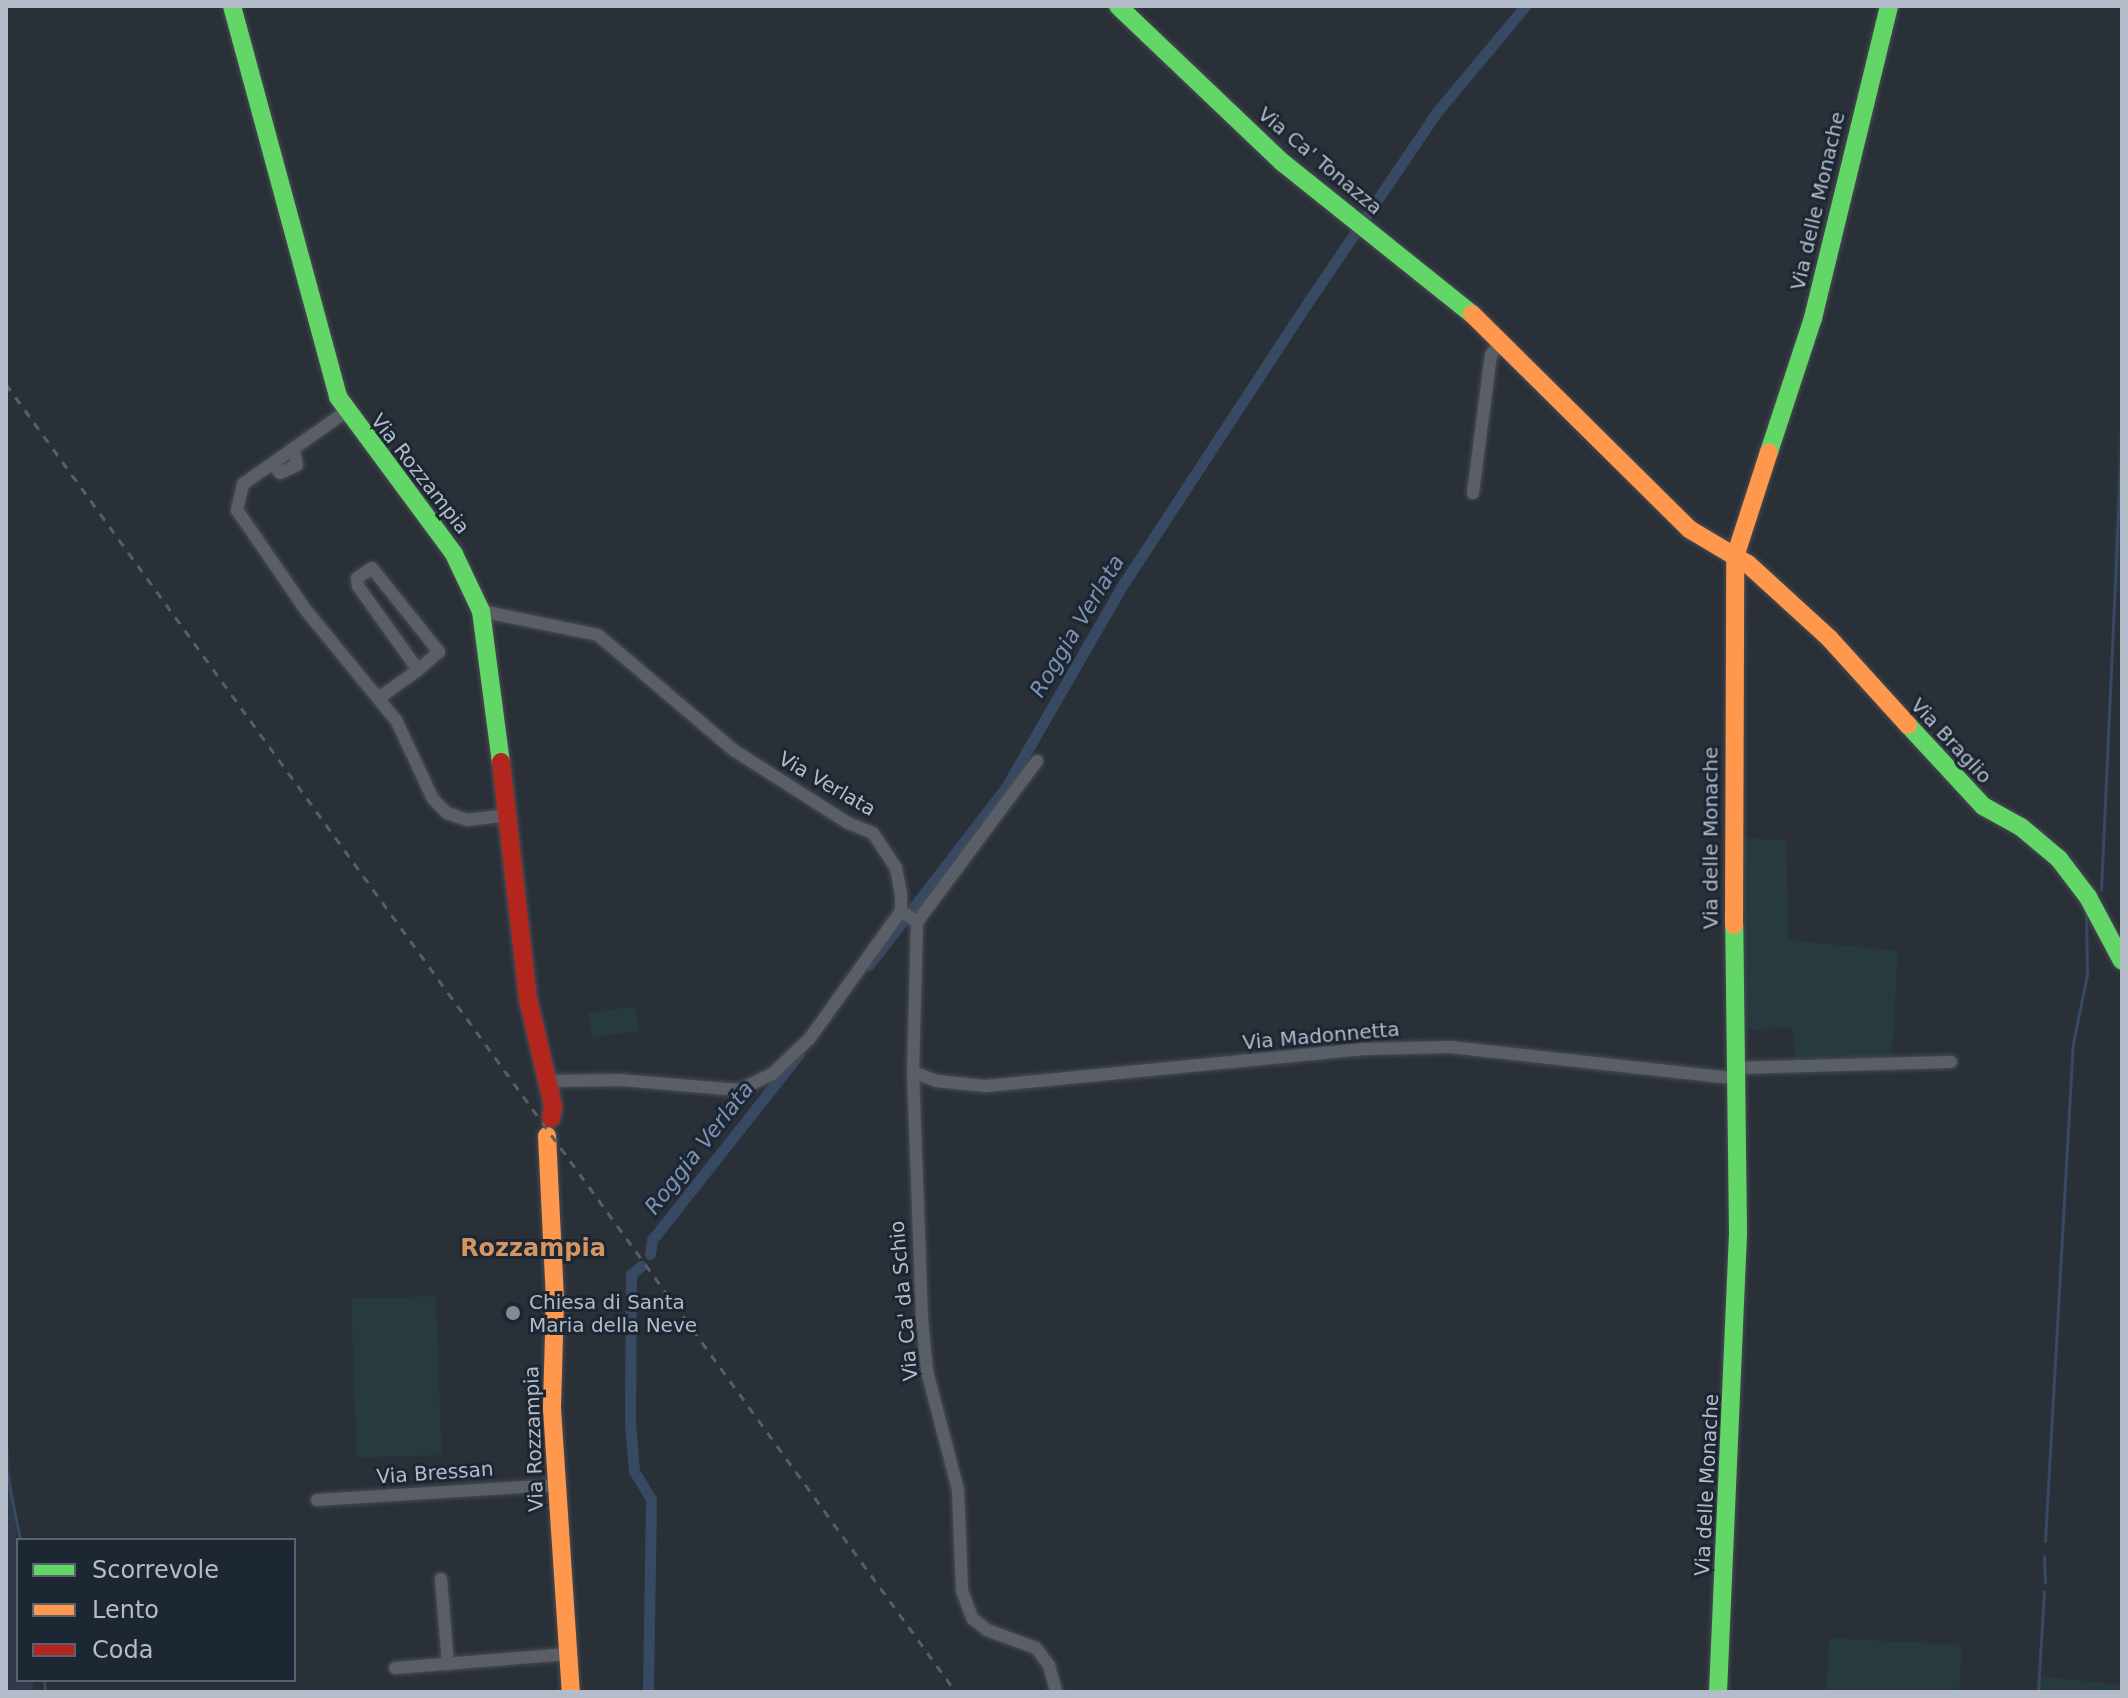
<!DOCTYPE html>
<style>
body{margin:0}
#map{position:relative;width:2128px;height:1698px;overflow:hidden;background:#2a3038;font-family:"DejaVu Sans",sans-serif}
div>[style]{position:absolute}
.airport>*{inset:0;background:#313a48}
.green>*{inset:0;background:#273a3e;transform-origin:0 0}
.stream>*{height:3px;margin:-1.5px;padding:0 1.5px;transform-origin:1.5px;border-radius:1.5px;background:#384963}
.canal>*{height:11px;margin:-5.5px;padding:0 5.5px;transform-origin:5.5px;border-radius:5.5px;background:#384963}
.roads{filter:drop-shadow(0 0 2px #484c53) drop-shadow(0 0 2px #484c53)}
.street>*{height:12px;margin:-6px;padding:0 6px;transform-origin:6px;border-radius:6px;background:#5a5e66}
.fast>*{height:18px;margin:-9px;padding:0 9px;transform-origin:9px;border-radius:9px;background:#63d668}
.slow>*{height:18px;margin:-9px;padding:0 9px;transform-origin:9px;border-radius:9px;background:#ff974d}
.jam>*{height:18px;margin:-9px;padding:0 9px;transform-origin:9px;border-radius:9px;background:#b3261e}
.rail>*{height:3px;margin-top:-1.5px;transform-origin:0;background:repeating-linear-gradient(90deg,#595d64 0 8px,transparent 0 16px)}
.dots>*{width:22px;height:22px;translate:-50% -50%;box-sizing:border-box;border:4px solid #1d2633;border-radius:50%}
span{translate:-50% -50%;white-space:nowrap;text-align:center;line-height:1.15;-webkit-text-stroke:6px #1d2633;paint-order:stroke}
.street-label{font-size:20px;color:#b4bcc9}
.poi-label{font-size:20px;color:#b4bcc9}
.left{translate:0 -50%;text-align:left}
.water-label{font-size:22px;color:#7c92b1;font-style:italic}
.quarter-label{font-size:24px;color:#d59563;font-weight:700}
.frame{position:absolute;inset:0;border:8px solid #b4bcc9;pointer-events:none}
.legend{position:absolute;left:16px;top:1538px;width:280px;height:144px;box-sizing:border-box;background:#1d2633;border:2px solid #59626f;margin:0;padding:10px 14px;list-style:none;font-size:24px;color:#b4bcc9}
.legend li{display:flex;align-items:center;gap:16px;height:40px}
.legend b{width:40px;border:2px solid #59626f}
</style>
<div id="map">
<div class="airport">
<div style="clip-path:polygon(6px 1420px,18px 1552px,18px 1680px,32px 1680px,34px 1692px,6px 1692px)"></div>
</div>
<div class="green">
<div style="clip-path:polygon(2118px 432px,2122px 432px,2122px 593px,2113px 592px)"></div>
<div style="clip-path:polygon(1736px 838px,1786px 840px,1789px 940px,1898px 951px,1892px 1058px,1796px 1059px,1792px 1028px,1737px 1030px)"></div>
<div style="left:635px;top:1006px;width:25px;height:47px;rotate:81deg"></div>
<div style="left:436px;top:1296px;width:159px;height:85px;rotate:88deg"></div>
<div style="left:1829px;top:1638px;width:133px;height:54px;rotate:3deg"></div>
<div style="clip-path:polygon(2037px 1676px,2122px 1685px,2122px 1692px,2036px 1692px)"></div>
</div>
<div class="stream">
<div style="left:2101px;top:890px;width:460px;rotate:-87.4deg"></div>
<div style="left:6px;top:1469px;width:72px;rotate:78.8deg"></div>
<div style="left:2045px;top:1541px;width:499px;rotate:-86.8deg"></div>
<div style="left:2073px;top:1043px;width:69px;rotate:-78.4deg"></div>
<div style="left:2087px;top:975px;width:62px;rotate:-90.9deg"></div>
<div style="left:2044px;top:1556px;width:26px;rotate:88deg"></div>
<div style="left:44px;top:1680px;width:12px;rotate:85deg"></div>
<div style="left:2038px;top:1692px;width:101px;rotate:-86.6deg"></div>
</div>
<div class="canal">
<div style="left:869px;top:965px;width:225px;rotate:-52.4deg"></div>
<div style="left:1006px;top:787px;width:236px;rotate:-60deg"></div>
<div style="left:1124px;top:583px;width:321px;rotate:-56.8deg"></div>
<div style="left:1300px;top:314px;width:243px;rotate:-55.9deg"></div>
<div style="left:1436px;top:113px;width:139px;rotate:-50.2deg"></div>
<div style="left:650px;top:1254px;width:14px;rotate:-82deg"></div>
<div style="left:652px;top:1240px;width:237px;rotate:-51.7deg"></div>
<div style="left:641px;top:1266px;width:13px;rotate:141deg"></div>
<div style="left:631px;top:1274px;width:148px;rotate:90.4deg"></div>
<div style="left:630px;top:1422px;width:49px;rotate:85.3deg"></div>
<div style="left:634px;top:1471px;width:33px;rotate:59deg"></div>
<div style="left:651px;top:1499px;width:193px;rotate:90.9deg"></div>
</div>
<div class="roads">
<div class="street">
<div style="left:344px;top:413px;width:123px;rotate:144.9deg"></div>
<div style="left:243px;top:484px;width:27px;rotate:103deg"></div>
<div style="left:237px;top:510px;width:120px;rotate:55.5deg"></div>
<div style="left:305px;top:609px;width:144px;rotate:50.7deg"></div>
<div style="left:396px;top:720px;width:87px;rotate:64.9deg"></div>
<div style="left:433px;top:799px;width:20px;rotate:45deg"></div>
<div style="left:447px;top:813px;width:21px;rotate:19deg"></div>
<div style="left:467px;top:820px;width:42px;rotate:-6.8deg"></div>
<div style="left:273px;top:463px;width:12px;rotate:55deg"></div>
<div style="left:280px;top:473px;width:19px;rotate:-25deg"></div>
<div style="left:297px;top:465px;width:17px;rotate:-103deg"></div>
<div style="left:1473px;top:493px;width:139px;rotate:-82.6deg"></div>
<div style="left:1491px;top:355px;width:16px;rotate:-55deg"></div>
<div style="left:481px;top:611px;width:119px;rotate:11.6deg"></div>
<div style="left:598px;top:635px;width:180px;rotate:40.3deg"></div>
<div style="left:735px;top:751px;width:134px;rotate:32.5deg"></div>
<div style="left:848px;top:823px;width:27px;rotate:22deg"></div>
<div style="left:873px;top:833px;width:42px;rotate:56.7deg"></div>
<div style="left:896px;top:868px;width:26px;rotate:79deg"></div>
<div style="left:901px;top:894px;width:17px;rotate:90deg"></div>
<div style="left:901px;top:911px;width:156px;rotate:125.6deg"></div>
<div style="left:810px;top:1038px;width:52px;rotate:136.5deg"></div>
<div style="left:772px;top:1074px;width:37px;rotate:154deg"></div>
<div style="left:739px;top:1090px;width:118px;rotate:-175.2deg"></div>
<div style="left:621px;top:1080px;width:74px;rotate:179.2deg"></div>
<div style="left:380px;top:697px;width:47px;rotate:-35.4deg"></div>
<div style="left:418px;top:670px;width:28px;rotate:-41deg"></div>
<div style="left:439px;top:652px;width:107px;rotate:-128.6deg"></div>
<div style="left:372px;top:568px;width:18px;rotate:146deg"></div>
<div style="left:357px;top:578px;width:8px;rotate:83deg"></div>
<div style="left:358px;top:586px;width:103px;rotate:54.5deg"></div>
<div style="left:901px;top:911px;width:19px;rotate:35deg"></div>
<div style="left:917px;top:922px;width:150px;rotate:91.5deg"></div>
<div style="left:913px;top:1072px;width:246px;rotate:87.9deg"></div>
<div style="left:922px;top:1318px;width:53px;rotate:84.6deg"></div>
<div style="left:927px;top:1371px;width:123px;rotate:75.4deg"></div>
<div style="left:958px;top:1490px;width:101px;rotate:87.7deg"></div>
<div style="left:962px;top:1591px;width:30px;rotate:69deg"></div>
<div style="left:973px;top:1619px;width:18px;rotate:38deg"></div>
<div style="left:987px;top:1630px;width:52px;rotate:20.2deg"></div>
<div style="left:1036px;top:1648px;width:21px;rotate:53deg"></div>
<div style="left:1049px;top:1665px;width:28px;rotate:75deg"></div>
<div style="left:917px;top:922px;width:201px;rotate:-53.3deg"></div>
<div style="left:1733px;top:1068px;width:218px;rotate:-1.6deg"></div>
<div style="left:913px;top:1072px;width:25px;rotate:21deg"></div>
<div style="left:936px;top:1081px;width:50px;rotate:5.7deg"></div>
<div style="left:986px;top:1086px;width:380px;rotate:-5.6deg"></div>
<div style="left:1364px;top:1049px;width:86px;rotate:-1.3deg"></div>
<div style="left:1450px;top:1047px;width:285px;rotate:6.3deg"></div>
<div style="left:317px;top:1500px;width:239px;rotate:-3.6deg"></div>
<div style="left:441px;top:1579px;width:85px;rotate:85.3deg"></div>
<div style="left:395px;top:1668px;width:174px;rotate:-4.6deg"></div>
</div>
<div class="fast">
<div style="left:232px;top:6px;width:405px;rotate:74.8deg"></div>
<div style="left:338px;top:397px;width:195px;rotate:53.5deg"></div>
<div style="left:454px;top:554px;width:63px;rotate:64.7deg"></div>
<div style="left:481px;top:611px;width:152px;rotate:82.5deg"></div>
<div style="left:1118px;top:6px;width:226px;rotate:43.6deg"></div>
<div style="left:1282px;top:162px;width:243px;rotate:38.7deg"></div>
<div style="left:1769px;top:452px;width:141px;rotate:-71.8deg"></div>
<div style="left:1813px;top:318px;width:321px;rotate:-76.3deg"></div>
<div style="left:1908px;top:725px;width:110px;rotate:47.2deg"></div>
<div style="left:1983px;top:806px;width:43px;rotate:28.9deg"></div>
<div style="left:2021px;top:827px;width:50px;rotate:40.1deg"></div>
<div style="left:2059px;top:859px;width:48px;rotate:52.7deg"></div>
<div style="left:2088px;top:897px;width:72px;rotate:62deg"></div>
<div style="left:1718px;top:1692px;width:460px;rotate:-87.5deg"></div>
<div style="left:1738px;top:1232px;width:307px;rotate:-90.7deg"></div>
</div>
<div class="slow">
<div style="left:1472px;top:314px;width:305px;rotate:44.7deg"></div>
<div style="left:1689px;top:529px;width:69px;rotate:30.7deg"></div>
<div style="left:1748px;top:564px;width:111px;rotate:42.4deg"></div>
<div style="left:1830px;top:639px;width:116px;rotate:47.8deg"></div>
<div style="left:1734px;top:925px;width:368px;rotate:-89.8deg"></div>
<div style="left:1735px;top:557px;width:110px;rotate:-72.1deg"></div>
<div style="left:547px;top:1136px;width:163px;rotate:87.2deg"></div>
<div style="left:555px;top:1299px;width:110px;rotate:91.6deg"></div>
<div style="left:552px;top:1409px;width:284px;rotate:86.2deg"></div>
</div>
<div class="jam">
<div style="left:501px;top:762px;width:239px;rotate:83.5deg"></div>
<div style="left:528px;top:999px;width:110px;rotate:76.8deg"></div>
<div style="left:553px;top:1106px;width:12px;rotate:99deg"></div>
</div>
</div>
<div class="rail">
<div style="left:6px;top:384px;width:1617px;rotate:54.01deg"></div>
</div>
<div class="dots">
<div style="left:513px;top:1313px;background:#848b96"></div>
</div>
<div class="street-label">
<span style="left:1320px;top:161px;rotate:40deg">Via Ca' Tonazza</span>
<span style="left:1818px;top:201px;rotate:-77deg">Via delle Monache</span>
<span style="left:420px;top:474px;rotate:52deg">Via Rozzampia</span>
<span style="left:1951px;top:741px;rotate:47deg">Via Braglio</span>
<span style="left:827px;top:784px;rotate:30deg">Via Verlata</span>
<span style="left:1711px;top:838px;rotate:-90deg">Via delle Monache</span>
<span style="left:1321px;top:1036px;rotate:-5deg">Via Madonnetta</span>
<span style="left:904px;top:1301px;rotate:-95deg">Via Ca' da Schio</span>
<span style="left:534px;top:1439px;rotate:-92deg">Via Rozzampia</span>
<span style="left:435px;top:1473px;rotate:-4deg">Via Bressan</span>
<span style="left:1707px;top:1485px;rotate:-87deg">Via delle Monache</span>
</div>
<div class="poi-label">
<span class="left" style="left:529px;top:1314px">Chiesa di Santa<br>Maria della Neve</span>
</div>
<div class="water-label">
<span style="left:1077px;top:626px;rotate:-59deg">Roggia Verlata</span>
<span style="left:699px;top:1148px;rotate:-52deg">Roggia Verlata</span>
</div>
<div class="quarter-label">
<span style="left:533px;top:1249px">Rozzampia</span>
</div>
<div class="frame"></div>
<ul class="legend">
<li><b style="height:10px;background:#63d668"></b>Scorrevole</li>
<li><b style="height:10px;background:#ff974d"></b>Lento</li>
<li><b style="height:10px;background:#b3261e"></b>Coda</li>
</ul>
</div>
